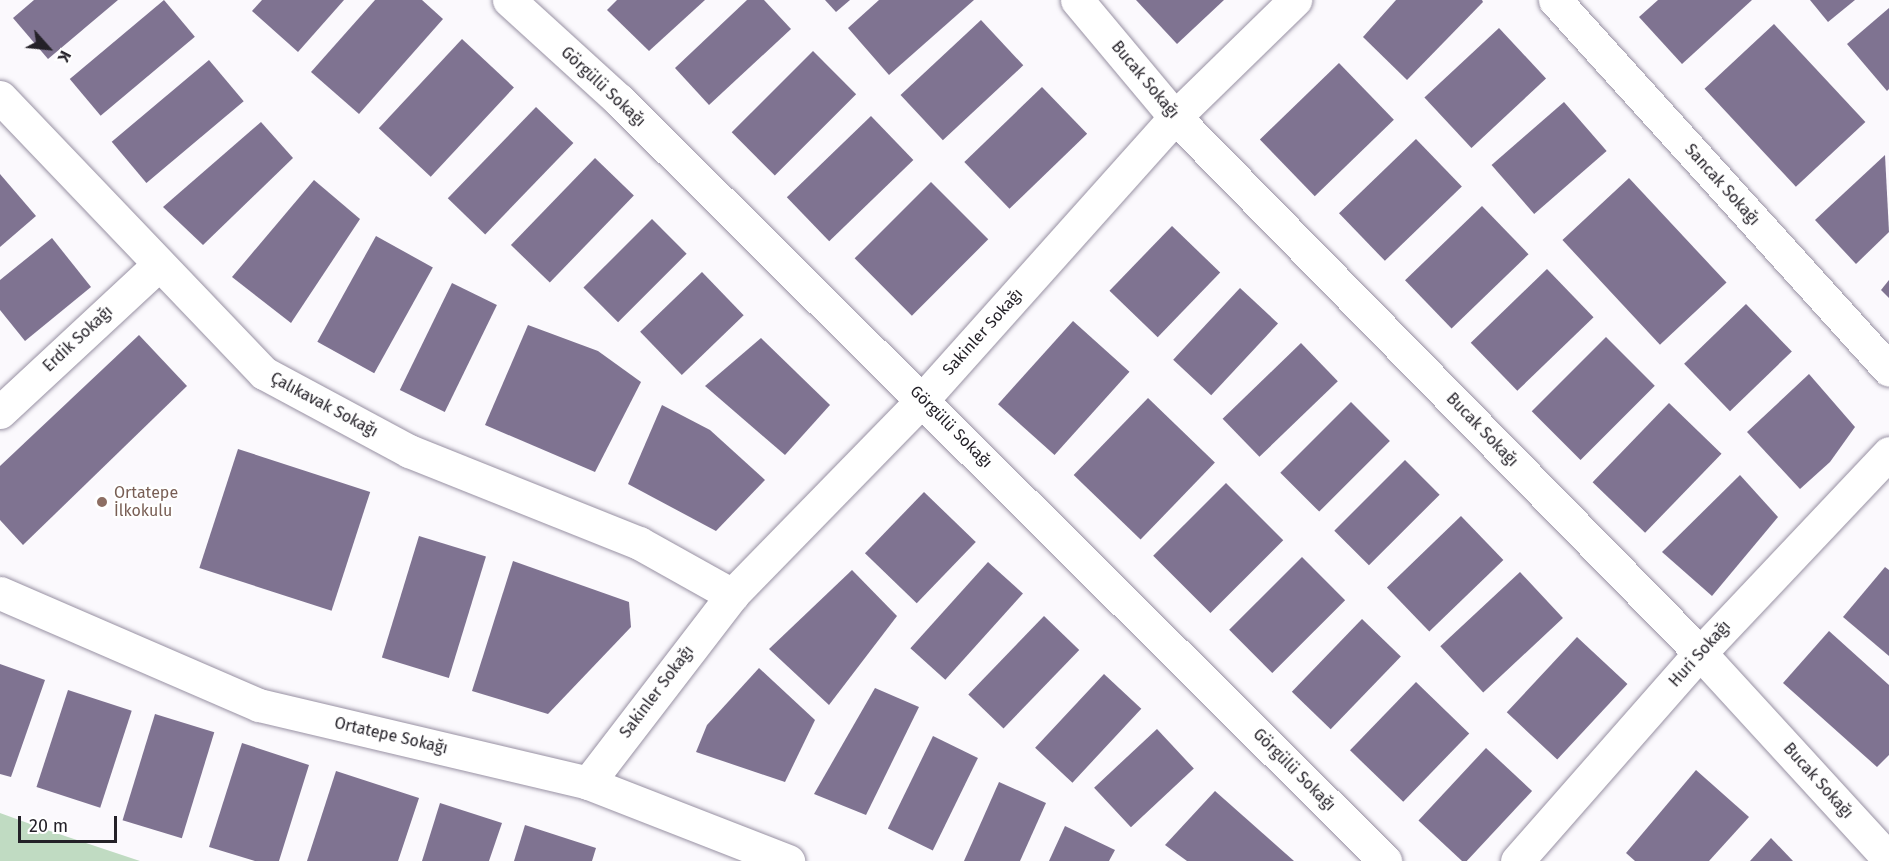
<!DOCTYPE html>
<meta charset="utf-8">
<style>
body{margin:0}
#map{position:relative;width:1889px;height:861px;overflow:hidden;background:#fbf9fd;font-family:"Fira Sans",sans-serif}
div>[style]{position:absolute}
.green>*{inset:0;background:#c0dbc2}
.building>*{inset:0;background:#7f7391;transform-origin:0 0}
.roads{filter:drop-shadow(0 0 2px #9891a3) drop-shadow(0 0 2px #9891a3)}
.minor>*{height:33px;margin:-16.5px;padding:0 16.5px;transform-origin:16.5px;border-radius:16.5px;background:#fff}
.dots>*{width:16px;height:16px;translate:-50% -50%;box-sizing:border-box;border:3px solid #fff;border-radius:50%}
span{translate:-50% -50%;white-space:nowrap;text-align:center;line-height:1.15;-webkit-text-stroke:4.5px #fff;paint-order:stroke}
.street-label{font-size:16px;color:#242128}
.education-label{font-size:16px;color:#785e54}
.left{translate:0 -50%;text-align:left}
.north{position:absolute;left:18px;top:18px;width:60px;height:60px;-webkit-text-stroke:4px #fff;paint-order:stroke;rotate:117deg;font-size:16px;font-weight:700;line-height:24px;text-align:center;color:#242128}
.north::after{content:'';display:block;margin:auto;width:21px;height:27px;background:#242128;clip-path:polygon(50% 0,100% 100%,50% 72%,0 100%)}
.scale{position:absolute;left:18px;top:816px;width:99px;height:27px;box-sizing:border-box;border:3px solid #242128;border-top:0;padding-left:8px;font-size:18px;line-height:21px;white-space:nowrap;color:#242128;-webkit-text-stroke:4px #fff;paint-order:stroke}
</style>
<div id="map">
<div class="green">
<div style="clip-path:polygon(0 813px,44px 829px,140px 861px,0 861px)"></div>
</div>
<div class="building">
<div style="clip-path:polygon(34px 0,118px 0,48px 59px,13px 18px)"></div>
<div style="left:164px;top:0;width:48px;height:123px;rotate:50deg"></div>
<div style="clip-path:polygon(262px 0,344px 0,298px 52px,252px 11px)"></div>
<div style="clip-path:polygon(375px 0,422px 0,443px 19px,359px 114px,311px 72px)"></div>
<div style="clip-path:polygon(617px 0,705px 0,649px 51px,607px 10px)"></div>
<div style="clip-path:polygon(747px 0,764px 0,791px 29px,709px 105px,675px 68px)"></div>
<div style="clip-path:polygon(825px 0,850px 0,836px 12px)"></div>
<div style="clip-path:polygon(879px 0,974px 0,889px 75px,848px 28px)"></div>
<div style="clip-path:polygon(1136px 0,1224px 0,1177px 44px)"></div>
<div style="clip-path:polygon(1396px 0,1482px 0,1483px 2px,1407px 80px,1363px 37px)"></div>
<div style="clip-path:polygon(1658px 0,1752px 0,1682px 64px,1639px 17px)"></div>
<div style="clip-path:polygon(1810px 0,1855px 0,1828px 22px)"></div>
<div style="clip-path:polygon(1889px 8px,1889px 89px,1887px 91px,1847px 44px)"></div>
<div style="left:981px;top:20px;width:62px;height:110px;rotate:47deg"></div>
<div style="left:1774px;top:24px;width:134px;height:95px;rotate:47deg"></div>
<div style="left:1499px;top:28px;width:69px;height:102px;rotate:47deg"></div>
<div style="left:462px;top:39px;width:71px;height:122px;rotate:43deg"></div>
<div style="left:813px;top:51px;width:61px;height:115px;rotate:45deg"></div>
<div style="left:209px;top:60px;width:54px;height:127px;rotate:50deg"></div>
<div style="left:1339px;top:63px;width:79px;height:110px;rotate:46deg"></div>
<div style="left:1042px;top:87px;width:65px;height:108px;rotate:46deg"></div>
<div style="left:1564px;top:102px;width:65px;height:96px;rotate:49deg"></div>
<div style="left:536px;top:107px;width:52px;height:127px;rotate:44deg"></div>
<div style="left:871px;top:116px;width:61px;height:117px;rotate:46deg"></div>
<div style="clip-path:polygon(261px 122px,293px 158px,203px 245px,163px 207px)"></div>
<div style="left:1416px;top:139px;width:66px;height:107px;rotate:46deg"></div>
<div style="clip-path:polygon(1885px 155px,1889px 232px,1856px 264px,1815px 220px)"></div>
<div style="left:595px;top:158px;width:54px;height:121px;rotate:44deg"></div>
<div style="clip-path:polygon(0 174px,36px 216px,0 247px)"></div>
<div style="left:1629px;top:178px;width:143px;height:91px;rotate:47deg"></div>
<div style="clip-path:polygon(314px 180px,360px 219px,291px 323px,232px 277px)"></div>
<div style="left:931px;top:182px;width:81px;height:108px;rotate:45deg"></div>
<div style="left:1482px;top:206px;width:67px;height:107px;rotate:46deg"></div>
<div style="left:652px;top:219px;width:49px;height:97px;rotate:45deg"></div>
<div style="left:1172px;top:226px;width:67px;height:90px;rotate:44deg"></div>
<div style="left:376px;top:236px;width:65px;height:121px;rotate:29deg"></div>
<div style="clip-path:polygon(52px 238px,91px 287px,25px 341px,0 310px,0 280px)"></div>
<div style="left:1547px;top:269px;width:67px;height:106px;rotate:46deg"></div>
<div style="left:702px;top:272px;width:60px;height:86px;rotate:46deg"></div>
<div style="clip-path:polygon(1889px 280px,1889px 298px,1881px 290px)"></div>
<div style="left:452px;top:283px;width:50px;height:119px;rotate:26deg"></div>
<div style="left:1240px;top:288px;width:52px;height:98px;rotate:43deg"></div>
<div style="left:1746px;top:304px;width:66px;height:86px;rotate:46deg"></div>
<div style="left:1073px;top:321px;width:76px;height:112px;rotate:42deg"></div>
<div style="clip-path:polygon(528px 325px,598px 351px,641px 382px,595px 472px,485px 425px)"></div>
<div style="clip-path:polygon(139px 335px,187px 386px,23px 545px,0 520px,0 466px)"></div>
<div style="left:1606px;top:337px;width:69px;height:105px;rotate:45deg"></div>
<div style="clip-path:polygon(761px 338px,830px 405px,785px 455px,705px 386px)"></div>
<div style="left:1301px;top:343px;width:53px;height:109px;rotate:46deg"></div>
<div style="clip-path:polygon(1809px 374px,1855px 427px,1830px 462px,1800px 489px,1747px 432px)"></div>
<div style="left:1148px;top:398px;width:93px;height:107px;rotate:44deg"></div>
<div style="left:1351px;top:402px;width:55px;height:100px;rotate:45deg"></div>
<div style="left:1669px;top:403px;width:73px;height:110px;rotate:44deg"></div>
<div style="clip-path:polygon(662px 405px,710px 430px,765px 480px,716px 531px,628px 484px)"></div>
<div style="left:238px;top:449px;width:139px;height:125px;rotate:18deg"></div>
<div style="left:1405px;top:460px;width:49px;height:100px;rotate:45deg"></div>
<div style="clip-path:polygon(1740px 475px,1778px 517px,1712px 596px,1662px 552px)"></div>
<div style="left:1226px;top:483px;width:81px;height:103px;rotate:45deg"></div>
<div style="left:924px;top:492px;width:72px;height:85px;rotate:44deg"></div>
<div style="left:1461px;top:516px;width:61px;height:103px;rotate:46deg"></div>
<div style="left:419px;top:536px;width:70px;height:127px;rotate:17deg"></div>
<div style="left:1302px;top:557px;width:61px;height:103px;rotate:45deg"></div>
<div style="clip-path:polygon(513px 561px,629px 602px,631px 627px,548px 714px,472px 691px)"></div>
<div style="left:988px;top:562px;width:47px;height:116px;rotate:42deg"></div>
<div style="clip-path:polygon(1885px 567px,1889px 570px,1889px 656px,1843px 617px)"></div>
<div style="clip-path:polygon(852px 570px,897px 616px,829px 705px,769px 649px)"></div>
<div style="left:1520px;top:572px;width:63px;height:109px;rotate:47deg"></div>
<div style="left:1044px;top:616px;width:49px;height:109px;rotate:44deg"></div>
<div style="left:1362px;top:619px;width:54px;height:101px;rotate:44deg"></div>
<div style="clip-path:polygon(1829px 631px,1889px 685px,1889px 755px,1877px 767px,1783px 683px)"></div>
<div style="left:1577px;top:637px;width:69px;height:103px;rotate:43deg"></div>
<div style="clip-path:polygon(0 664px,45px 680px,11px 777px,0 774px)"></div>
<div style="clip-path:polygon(759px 668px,815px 720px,785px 782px,696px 752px,707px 725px)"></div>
<div style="left:1104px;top:674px;width:51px;height:101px;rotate:43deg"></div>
<div style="left:1416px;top:682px;width:74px;height:95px;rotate:44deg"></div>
<div style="clip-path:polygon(875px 688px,919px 707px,866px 815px,814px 794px)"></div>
<div style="left:68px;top:690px;width:67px;height:102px;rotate:18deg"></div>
<div style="left:155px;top:714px;width:62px;height:111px;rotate:17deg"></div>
<div style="left:1157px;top:729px;width:54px;height:86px;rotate:47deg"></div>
<div style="left:933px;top:736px;width:50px;height:103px;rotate:26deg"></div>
<div style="clip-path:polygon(242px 743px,309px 765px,279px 861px,255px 861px,209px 847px)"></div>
<div style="left:1486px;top:748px;width:63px;height:99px;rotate:43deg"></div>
<div style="clip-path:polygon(1696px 770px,1749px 817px,1709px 861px,1635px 861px,1626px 853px)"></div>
<div style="clip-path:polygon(336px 771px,419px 798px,398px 861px,307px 861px)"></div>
<div style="clip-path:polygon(999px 782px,1046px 803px,1020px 861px,964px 861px)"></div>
<div style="clip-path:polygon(1215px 791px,1294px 861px,1187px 861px,1165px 845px)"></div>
<div style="clip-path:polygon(440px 803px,502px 823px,489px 861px,422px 861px)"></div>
<div style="clip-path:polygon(525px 825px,596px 848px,592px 861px,514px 861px)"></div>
<div style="clip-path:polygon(1065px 826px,1115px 850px,1109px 861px,1049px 861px)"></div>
<div style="clip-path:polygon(1771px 838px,1793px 861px,1750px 861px)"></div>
</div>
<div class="roads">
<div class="minor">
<div style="left:509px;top:0;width:149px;rotate:42.3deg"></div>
<div style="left:619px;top:100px;width:1080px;rotate:44.81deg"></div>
<div style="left:1077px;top:0;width:153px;rotate:50.1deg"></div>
<div style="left:1175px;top:117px;width:750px;rotate:45.59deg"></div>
<div style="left:1700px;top:653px;width:280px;rotate:47.5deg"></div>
<div style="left:1555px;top:0;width:498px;rotate:47.9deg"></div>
<div style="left:0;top:97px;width:382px;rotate:46.3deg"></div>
<div style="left:264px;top:373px;width:165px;rotate:28.3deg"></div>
<div style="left:409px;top:451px;width:248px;rotate:21.8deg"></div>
<div style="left:639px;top:543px;width:107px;rotate:29.2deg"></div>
<div style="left:0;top:412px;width:214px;rotate:-42.9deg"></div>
<div style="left:0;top:593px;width:282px;rotate:23.4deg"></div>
<div style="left:259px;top:705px;width:338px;rotate:13.3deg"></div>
<div style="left:588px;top:783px;width:215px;rotate:21.3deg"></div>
<div style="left:588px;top:783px;width:237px;rotate:-52.5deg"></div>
<div style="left:732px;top:595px;width:274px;rotate:-45.7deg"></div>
<div style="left:923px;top:399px;width:378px;rotate:-48.2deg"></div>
<div style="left:1175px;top:117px;width:168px;rotate:-44.3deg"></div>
<div style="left:1517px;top:861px;width:277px;rotate:-48.7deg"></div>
<div style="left:1700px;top:653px;width:275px;rotate:-46.6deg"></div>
</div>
</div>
<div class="dots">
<div style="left:102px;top:502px;background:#8d6e63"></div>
</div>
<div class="street-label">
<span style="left:1145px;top:80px;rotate:50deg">Bucak Sokağı</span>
<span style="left:603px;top:87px;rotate:43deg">Görgülü Sokağı</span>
<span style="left:1722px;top:185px;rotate:48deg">Sancak Sokağı</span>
<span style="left:983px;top:332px;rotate:-48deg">Sakinler Sokağı</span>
<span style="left:78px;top:339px;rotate:-43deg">Erdik Sokağı</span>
<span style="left:324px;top:405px;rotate:28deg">Çalıkavak Sokağı</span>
<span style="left:951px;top:427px;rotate:45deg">Görgülü Sokağı</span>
<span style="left:1482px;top:430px;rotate:46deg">Bucak Sokağı</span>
<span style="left:1700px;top:654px;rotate:-48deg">Huri Sokağı</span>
<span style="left:657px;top:692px;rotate:-53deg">Sakinler Sokağı</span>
<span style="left:391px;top:736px;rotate:13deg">Ortatepe Sokağı</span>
<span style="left:1294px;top:770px;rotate:45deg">Görgülü Sokağı</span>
<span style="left:1818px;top:781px;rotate:48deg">Bucak Sokağı</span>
</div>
<div class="education-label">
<span class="left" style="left:114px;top:502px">Ortatepe<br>İlkokulu</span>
</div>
<div class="north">K</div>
<div class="scale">20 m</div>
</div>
